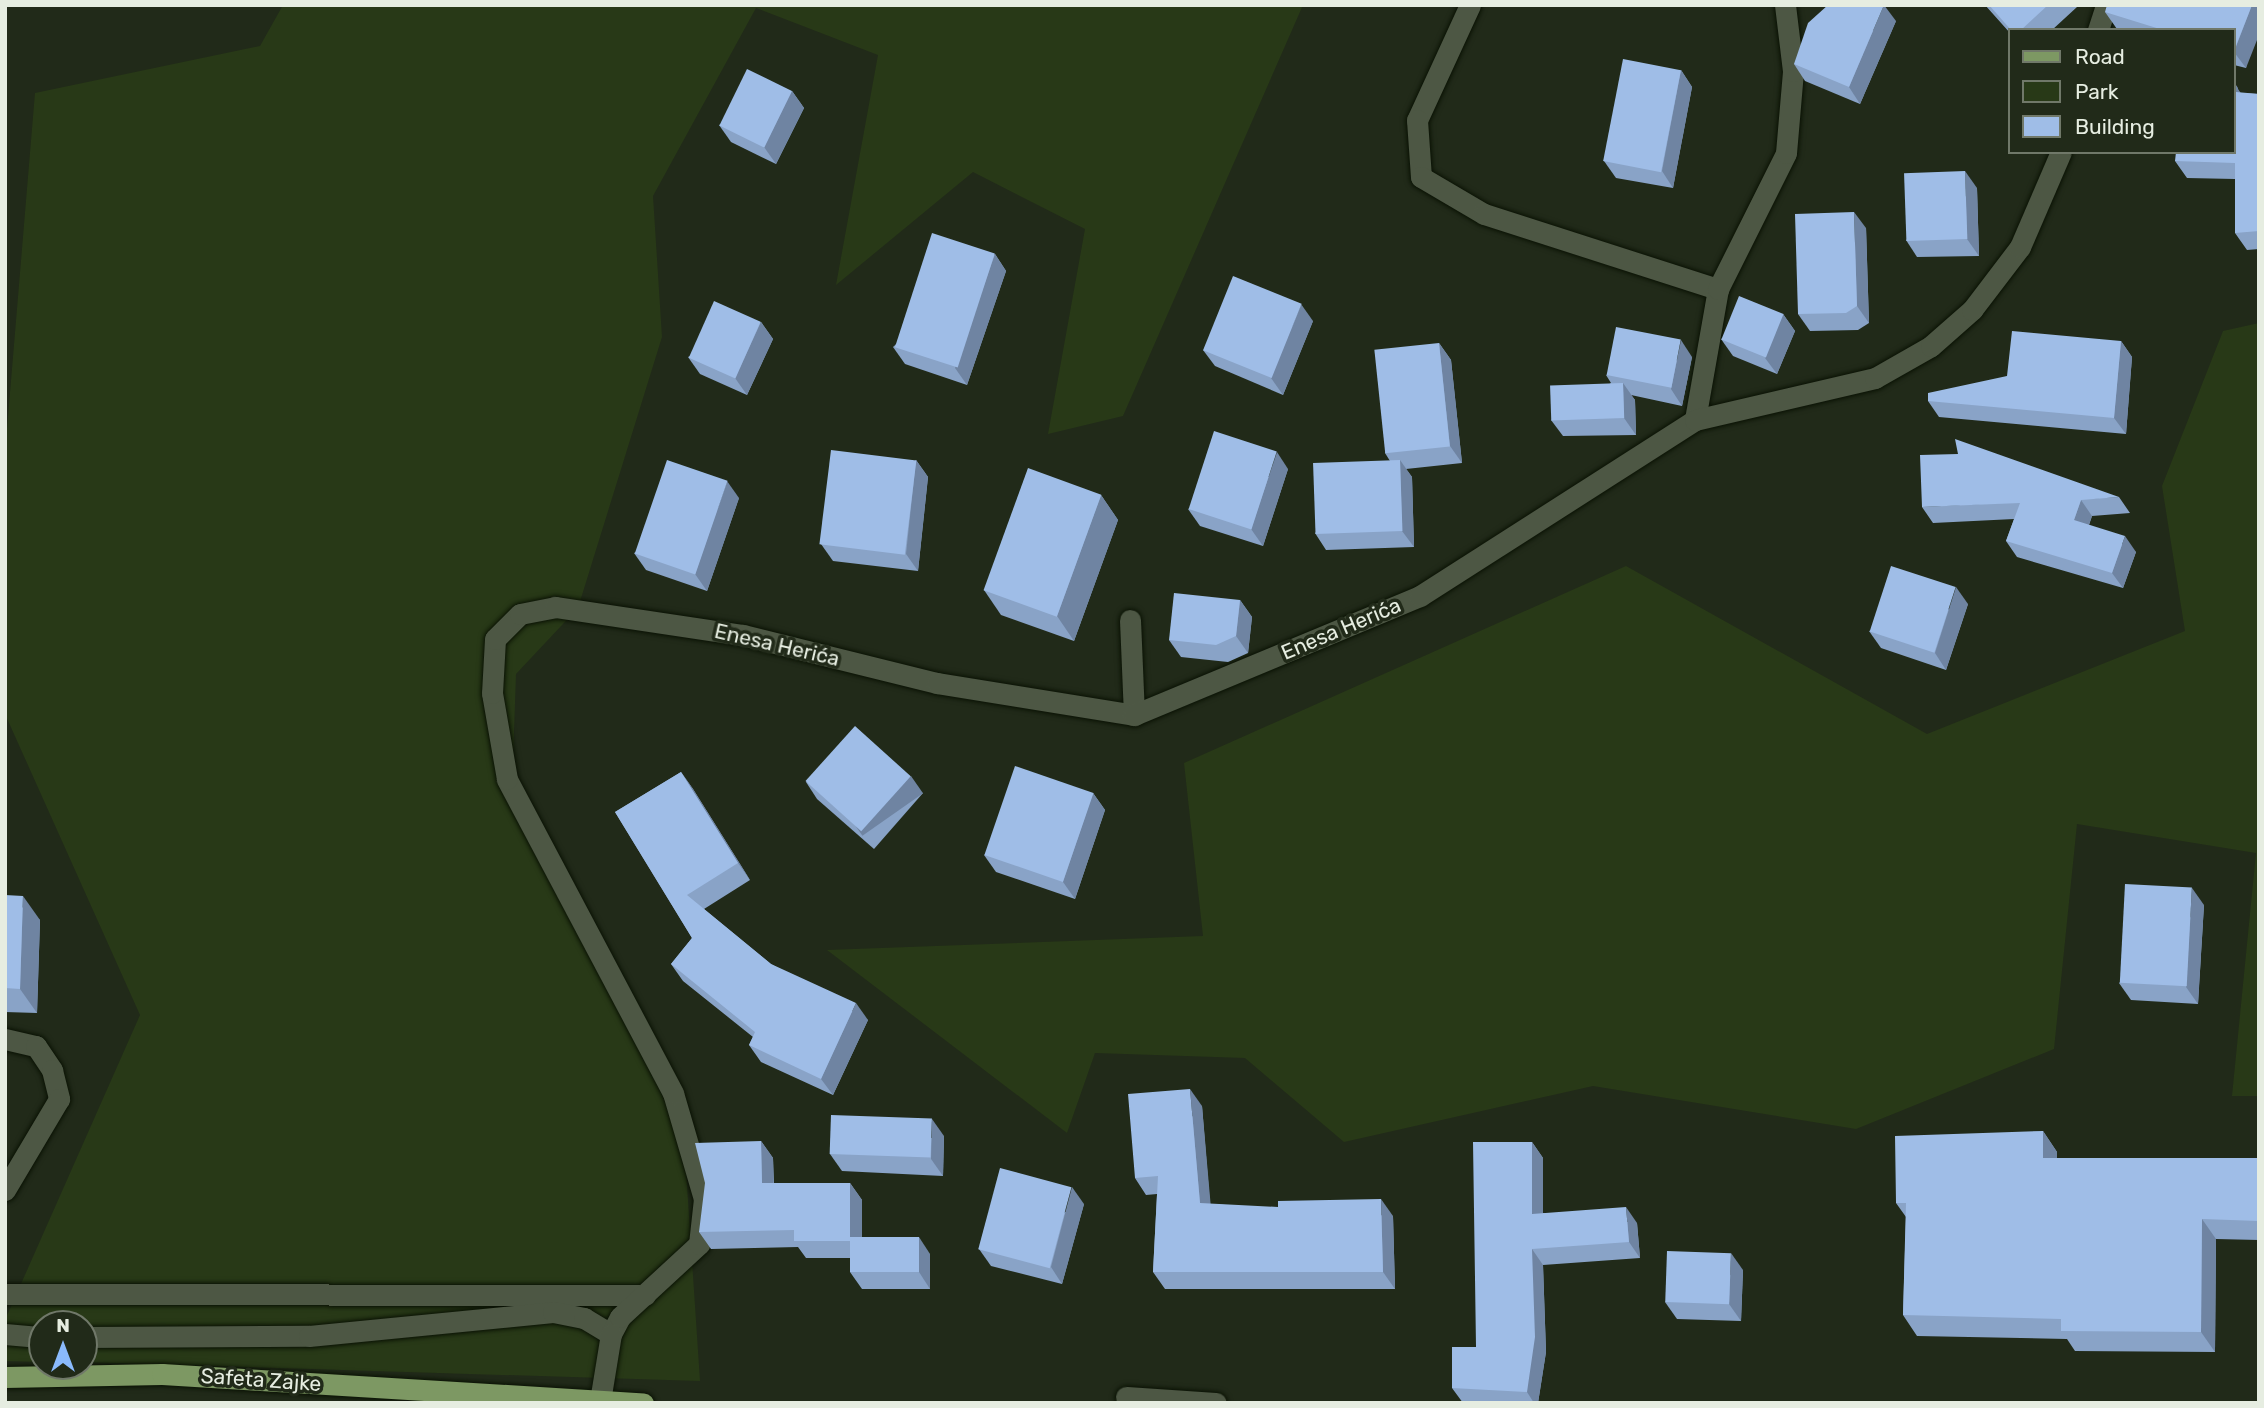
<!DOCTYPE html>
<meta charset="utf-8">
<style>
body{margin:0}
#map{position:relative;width:2264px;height:1408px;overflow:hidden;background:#212a19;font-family:Rubik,sans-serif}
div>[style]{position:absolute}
.green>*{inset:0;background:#283917}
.roads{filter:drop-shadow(0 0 2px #0a1204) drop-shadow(0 0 2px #0a1204)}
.minor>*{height:21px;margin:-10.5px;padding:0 10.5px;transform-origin:10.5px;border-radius:10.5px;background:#4d5744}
.major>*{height:21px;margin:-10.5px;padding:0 10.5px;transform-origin:10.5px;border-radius:10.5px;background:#7d9863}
.wall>*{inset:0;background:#89a3c7}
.shaded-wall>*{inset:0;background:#6f84a2;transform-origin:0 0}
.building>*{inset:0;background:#9fbde7;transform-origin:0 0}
span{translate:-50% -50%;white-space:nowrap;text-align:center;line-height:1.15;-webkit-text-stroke:7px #212a19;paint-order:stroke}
.street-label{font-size:21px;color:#e6ede1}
.frame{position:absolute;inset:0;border:7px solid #e6ede1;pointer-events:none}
.legend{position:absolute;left:2008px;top:28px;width:228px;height:126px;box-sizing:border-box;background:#212a19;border:2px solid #707869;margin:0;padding:9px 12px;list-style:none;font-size:21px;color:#e6ede1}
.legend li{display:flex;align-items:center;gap:14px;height:35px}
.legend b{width:35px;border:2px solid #707869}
.north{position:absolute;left:28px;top:1310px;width:70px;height:70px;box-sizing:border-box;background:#212a19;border:2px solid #707869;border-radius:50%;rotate:0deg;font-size:19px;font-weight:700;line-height:28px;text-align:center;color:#e6ede1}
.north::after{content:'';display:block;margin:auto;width:24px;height:32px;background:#8abafc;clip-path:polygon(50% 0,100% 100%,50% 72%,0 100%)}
</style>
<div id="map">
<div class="green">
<div style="clip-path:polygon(283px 5px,1303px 5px,1123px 416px,1048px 434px,1085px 229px,973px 172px,836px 285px,878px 55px,756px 8px,653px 196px,662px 337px,578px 608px,516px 674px,512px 790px,681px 1095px,700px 1381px,84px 1362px,84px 1324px,42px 1324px,42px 1362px,5px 1361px,5px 1320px,140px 1015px,5px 714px,5px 453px,35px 93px,260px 46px)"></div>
<div style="clip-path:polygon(2259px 323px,2259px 1096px,2232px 1096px,2256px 853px,2077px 824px,2054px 1049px,1856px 1129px,1593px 1086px,1344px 1142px,1245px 1058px,1095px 1053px,1067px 1133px,827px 950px,1203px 936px,1184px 763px,1626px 566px,1927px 734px,2185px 631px,2162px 486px,2223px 331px)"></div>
</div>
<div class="roads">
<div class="minor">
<div style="left:1470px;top:5px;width:127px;rotate:114.7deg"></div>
<div style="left:1417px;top:120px;width:57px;rotate:86deg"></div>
<div style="left:1421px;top:177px;width:73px;rotate:30.4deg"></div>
<div style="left:1484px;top:214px;width:246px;rotate:17.8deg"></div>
<div style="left:1718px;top:289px;width:133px;rotate:100deg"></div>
<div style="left:2098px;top:30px;width:26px;rotate:-72deg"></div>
<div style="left:1718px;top:289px;width:152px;rotate:-63.4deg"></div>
<div style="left:1786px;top:153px;width:82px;rotate:-85.1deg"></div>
<div style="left:1793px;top:71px;width:66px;rotate:-96.9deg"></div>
<div style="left:1130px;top:620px;width:95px;rotate:87.6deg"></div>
<div style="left:5px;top:1039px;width:32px;rotate:13deg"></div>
<div style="left:36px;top:1046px;width:29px;rotate:56deg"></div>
<div style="left:52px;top:1070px;width:30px;rotate:76deg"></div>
<div style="left:59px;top:1099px;width:106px;rotate:120.7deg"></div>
<div style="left:5px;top:1294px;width:640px;rotate:0.09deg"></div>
<div style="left:5px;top:1334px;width:37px;rotate:5deg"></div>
<div style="left:84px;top:1337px;width:225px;rotate:-0.3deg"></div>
<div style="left:309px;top:1336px;width:245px;rotate:-5.6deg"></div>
<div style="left:553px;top:1312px;width:32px;rotate:11deg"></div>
<div style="left:584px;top:1318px;width:31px;rotate:31deg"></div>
<div style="left:611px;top:1334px;width:19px;rotate:-62deg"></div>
<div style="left:620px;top:1317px;width:108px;rotate:-42.7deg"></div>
<div style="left:699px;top:1244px;width:45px;rotate:-83.7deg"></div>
<div style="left:704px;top:1199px;width:110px;rotate:-106.3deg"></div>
<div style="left:673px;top:1093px;width:355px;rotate:-117.9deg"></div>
<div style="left:507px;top:779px;width:87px;rotate:-99.9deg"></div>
<div style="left:492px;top:693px;width:54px;rotate:-86.8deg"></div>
<div style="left:495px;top:639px;width:35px;rotate:-45deg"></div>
<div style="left:520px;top:614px;width:36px;rotate:-11deg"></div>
<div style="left:555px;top:607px;width:190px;rotate:8.5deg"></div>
<div style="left:743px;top:635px;width:200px;rotate:13.9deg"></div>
<div style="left:937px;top:683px;width:200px;rotate:9.2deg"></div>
<div style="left:1134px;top:715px;width:310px;rotate:-22.6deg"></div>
<div style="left:1420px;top:596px;width:326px;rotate:-32.6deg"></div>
<div style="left:1695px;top:420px;width:185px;rotate:-13.1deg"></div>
<div style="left:1875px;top:378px;width:64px;rotate:-29.7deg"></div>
<div style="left:1931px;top:346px;width:55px;rotate:-41.3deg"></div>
<div style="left:1972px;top:310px;width:79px;rotate:-52.7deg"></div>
<div style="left:2020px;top:247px;width:103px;rotate:-66.7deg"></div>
<div style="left:1126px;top:1397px;width:90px;rotate:3.8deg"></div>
<div style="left:600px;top:1401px;width:68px;rotate:-80.7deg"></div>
</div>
<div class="major">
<div style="left:5px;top:1377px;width:157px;rotate:-1.1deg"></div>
<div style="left:162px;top:1374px;width:482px;rotate:3.5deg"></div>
</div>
</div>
<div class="wall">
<div style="clip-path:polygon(1985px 5px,2076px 5px,2077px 7px,2052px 30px,2010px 30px,2010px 33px)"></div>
<div style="clip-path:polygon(2259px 5px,2246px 68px,2234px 65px,2234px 30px,2120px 30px,2117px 29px,2105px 12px)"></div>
<div style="clip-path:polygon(1896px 21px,1860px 104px,1805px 81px,1794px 64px)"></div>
<div style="clip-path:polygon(1681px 70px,1692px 87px,1673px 188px,1616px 178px,1604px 161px)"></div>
<div style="clip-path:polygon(2234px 82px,2240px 93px,2259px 94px,2259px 249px,2247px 250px,2235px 233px,2235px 179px,2187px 178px,2175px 161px)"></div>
<div style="clip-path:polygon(792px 91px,804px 108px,776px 164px,731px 142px,719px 125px)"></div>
<div style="clip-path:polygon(1977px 188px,1979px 256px,1917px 257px,1906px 240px)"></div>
<div style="clip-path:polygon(1866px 228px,1869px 323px,1858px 330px,1810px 331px,1798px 314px)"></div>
<div style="clip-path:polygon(995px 254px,1006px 271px,967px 385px,905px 364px,893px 347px)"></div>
<div style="clip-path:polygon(1783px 314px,1795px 331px,1777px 374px,1733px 356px,1721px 339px)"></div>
<div style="clip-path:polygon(1313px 321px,1283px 395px,1215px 366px,1203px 350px)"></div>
<div style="clip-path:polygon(761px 322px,773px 339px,747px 395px,700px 374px,688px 357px)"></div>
<div style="clip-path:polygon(2121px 341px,2132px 357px,2126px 434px,1939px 417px,1928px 401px)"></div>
<div style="clip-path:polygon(1439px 343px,1451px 360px,1462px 463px,1406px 469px,1412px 477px,1414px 547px,1326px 550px,1315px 533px,1390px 461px,1385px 453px)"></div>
<div style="clip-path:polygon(1692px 357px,1682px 406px,1631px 395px,1635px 400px,1636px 435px,1563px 436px,1551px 420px,1611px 383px,1606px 375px)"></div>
<div style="clip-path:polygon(916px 460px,928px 477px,918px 571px,833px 561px,821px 544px)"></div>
<div style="clip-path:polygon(1288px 469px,1263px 546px,1200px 526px,1188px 509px)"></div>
<div style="clip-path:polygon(1101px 495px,1118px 520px,1074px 641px,1001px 615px,984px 590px)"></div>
<div style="clip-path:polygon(2119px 497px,2130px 513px,2092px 516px,2089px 525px,2136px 552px,2123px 588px,2017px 557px,2006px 541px,2014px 519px,1933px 523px,1922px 507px)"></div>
<div style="clip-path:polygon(739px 498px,707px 591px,646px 570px,634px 553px)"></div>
<div style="clip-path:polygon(1240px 600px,1252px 617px,1248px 653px,1228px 662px,1181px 657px,1169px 640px)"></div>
<div style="clip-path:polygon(1968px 604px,1946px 670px,1881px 648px,1869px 631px)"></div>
<div style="clip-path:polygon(681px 772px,693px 789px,750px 880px,704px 909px,771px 964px,868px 1020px,833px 1095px,761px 1062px,749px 1045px,753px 1037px,683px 981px,671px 964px,692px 938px,615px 812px)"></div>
<div style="clip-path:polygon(806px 782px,923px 793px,874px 849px,817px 799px)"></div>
<div style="clip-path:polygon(1093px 793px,1105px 810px,1075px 899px,996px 872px,984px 855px)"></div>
<div style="clip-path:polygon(5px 895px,40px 920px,37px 1013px,5px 1012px)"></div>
<div style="clip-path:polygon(2204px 905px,2198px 1004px,2131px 1000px,2119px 983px)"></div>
<div style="clip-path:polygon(1202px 1106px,1210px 1204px,1393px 1216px,1395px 1289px,1165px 1289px,1153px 1272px,1157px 1194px,1146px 1195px,1135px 1178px)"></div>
<div style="clip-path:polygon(2043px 1131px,2057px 1152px,2057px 1158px,2259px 1158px,2259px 1240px,2216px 1239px,2215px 1352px,2075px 1351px,2067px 1339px,1917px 1336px,1903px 1315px,1906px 1217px,1896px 1203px)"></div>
<div style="clip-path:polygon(944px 1136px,943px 1176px,842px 1171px,830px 1154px)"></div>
<div style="clip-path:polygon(761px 1141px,773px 1158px,774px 1183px,850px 1183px,862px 1200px,862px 1237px,930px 1254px,930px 1289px,862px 1289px,850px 1272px,850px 1258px,806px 1258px,798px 1247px,711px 1249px,699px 1232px)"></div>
<div style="clip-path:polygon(1532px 1142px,1543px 1158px,1543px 1213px,1637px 1223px,1640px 1258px,1543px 1265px,1546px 1352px,1538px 1403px,1463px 1403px,1452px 1388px,1476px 1347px)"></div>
<div style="clip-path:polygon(1084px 1204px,1062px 1284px,991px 1266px,979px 1249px)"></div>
<div style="clip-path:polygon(1743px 1270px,1741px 1321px,1677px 1319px,1665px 1302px)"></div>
</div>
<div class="shaded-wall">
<div style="clip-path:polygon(1884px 5px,1896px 21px,1860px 104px,1849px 87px)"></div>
<div style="clip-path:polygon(2252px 5px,2259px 5px,2259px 35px,2246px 68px,2234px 52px)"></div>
<div style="clip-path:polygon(1681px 70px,1692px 87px,1673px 188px,1662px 171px)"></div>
<div style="clip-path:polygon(2234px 82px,2238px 88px,2238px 89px,2248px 104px,2234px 99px)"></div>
<div style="clip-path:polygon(792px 91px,804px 108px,776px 164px,764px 147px)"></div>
<div style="clip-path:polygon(1965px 171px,1977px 188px,1979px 256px,1967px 239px)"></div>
<div style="clip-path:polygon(1854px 212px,1866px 228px,1869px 323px,1857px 306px)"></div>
<div style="clip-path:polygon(995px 254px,1006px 271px,967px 385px,955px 368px)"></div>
<div style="clip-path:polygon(1301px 304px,1313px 321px,1283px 395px,1271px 378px)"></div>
<div style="clip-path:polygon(1783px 314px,1795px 331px,1777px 374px,1765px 358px)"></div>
<div style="clip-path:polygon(761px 322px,773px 339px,747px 395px,735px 378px)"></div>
<div style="clip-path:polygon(1681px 340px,1692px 357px,1682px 406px,1671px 389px)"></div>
<div style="clip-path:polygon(2121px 341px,2132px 357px,2126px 434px,2114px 418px)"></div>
<div style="clip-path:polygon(1439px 343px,1451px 360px,1462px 463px,1450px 446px)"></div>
<div style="clip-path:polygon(1623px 383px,1635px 400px,1636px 435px,1624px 418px)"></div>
<div style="clip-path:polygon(1277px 452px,1288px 469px,1263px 546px,1251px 529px)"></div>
<div style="clip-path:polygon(916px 460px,928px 477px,918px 571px,906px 554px)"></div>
<div style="clip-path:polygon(1400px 460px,1412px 477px,1414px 547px,1402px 531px)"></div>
<div style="clip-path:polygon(727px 481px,739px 498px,707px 591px,695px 574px)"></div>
<div style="clip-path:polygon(1101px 495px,1118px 520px,1074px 641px,1057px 616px)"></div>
<div style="clip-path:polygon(2081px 500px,2092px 516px,2085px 536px,2074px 520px)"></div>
<div style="clip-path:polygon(2125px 536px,2136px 552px,2123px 588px,2112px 573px)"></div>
<div style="clip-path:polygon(1956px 587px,1968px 604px,1946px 670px,1935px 653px)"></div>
<div style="clip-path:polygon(1240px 600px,1252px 617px,1248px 653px,1236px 636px)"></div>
<div style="clip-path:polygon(681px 772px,693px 789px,750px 880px,738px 863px)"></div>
<div style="left:911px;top:776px;width:21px;height:74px;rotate:55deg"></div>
<div style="clip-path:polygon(1093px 793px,1105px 810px,1075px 899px,1063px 882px)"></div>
<div style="clip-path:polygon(2192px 888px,2204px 905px,2198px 1004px,2186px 987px)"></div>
<div style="clip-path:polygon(23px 896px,40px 920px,37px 1013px,20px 989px)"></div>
<div style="clip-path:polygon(856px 1003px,868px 1020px,833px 1095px,821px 1079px)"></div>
<div style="clip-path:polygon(1190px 1089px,1202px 1106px,1212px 1220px,1200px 1203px)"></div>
<div style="clip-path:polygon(932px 1119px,944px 1136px,943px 1176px,931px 1159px)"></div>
<div style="clip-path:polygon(2043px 1131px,2057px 1152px,2057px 1178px,2043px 1158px)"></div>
<div style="clip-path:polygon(761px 1141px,773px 1158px,774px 1200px,762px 1183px)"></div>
<div style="clip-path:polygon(1532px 1142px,1543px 1158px,1543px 1230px,1532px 1214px)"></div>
<div style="clip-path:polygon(850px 1183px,862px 1200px,862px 1254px,850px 1237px)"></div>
<div style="clip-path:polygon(1072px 1187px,1084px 1204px,1062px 1284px,1051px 1267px)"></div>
<div style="clip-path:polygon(1381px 1199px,1393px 1216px,1395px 1289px,1383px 1272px)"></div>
<div style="clip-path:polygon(1626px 1207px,1637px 1223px,1640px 1258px,1629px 1242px)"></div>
<div style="clip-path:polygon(2202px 1219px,2216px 1239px,2215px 1352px,2201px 1332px)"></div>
<div style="clip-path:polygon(919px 1237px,930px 1254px,930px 1289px,919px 1272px)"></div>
<div style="clip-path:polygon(1532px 1249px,1543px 1265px,1546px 1352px,1538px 1403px,1534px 1403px,1527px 1392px)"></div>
<div style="clip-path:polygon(1731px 1253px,1743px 1270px,1741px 1321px,1729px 1304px)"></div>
</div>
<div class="building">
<div style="clip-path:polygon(1828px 5px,1884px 5px,1849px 87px,1794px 64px,1808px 23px)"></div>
<div style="clip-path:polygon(1989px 5px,2048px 5px,2021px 30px,2011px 30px)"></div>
<div style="clip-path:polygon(2107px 5px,2252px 5px,2234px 51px,2234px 30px,2163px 30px,2105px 12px)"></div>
<div style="left:1623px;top:59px;width:59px;height:104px;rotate:11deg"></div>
<div style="left:747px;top:69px;width:50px;height:63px;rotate:26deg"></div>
<div style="clip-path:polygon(2234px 87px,2236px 87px,2236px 92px,2259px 94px,2259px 231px,2235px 233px,2235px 163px,2175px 161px,2176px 152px,2234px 152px)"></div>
<div style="left:1965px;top:171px;width:68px;height:61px;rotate:88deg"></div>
<div style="clip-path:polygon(1854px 212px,1857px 306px,1846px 313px,1798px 314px,1795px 214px)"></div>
<div style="left:932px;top:233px;width:66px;height:120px;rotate:18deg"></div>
<div style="left:1233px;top:276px;width:74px;height:80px;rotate:22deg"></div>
<div style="left:1739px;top:296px;width:48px;height:47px;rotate:22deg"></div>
<div style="left:714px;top:301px;width:51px;height:62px;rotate:24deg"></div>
<div style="left:1616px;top:327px;width:66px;height:49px;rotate:11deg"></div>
<div style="clip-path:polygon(2012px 331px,2121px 341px,2114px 418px,1928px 401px,1928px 393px,2007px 376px)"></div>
<div style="left:1439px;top:343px;width:104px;height:65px;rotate:84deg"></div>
<div style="left:1623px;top:383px;width:35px;height:73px;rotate:88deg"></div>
<div style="left:1214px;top:431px;width:66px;height:82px;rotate:18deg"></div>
<div style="clip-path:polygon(1955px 439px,2119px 497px,2081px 500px,2074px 520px,2125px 536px,2112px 573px,2006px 541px,2020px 503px,1922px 507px,1920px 455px,1958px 454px)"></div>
<div style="left:831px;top:450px;width:86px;height:95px;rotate:7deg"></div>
<div style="left:667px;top:460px;width:64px;height:99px;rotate:19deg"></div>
<div style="left:1400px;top:460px;width:71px;height:87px;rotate:88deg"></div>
<div style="left:1028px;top:468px;width:78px;height:130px;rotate:20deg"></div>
<div style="left:1891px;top:566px;width:68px;height:69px;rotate:18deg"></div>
<div style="clip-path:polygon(1174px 593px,1240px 600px,1236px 636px,1216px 645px,1169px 640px)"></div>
<div style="left:855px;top:726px;width:75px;height:74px;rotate:42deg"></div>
<div style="left:1015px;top:766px;width:83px;height:94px;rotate:19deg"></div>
<div style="clip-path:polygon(681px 772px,738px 863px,687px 895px,771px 964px,856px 1003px,821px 1079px,749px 1045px,755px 1032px,671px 964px,692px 938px,615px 812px)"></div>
<div style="left:2125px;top:884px;width:67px;height:99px;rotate:3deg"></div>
<div style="clip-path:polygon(5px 895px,23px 896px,20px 989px,5px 988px)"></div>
<div style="clip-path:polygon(1190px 1089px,1200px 1203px,1278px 1207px,1278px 1201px,1381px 1199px,1383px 1272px,1153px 1272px,1158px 1176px,1135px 1178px,1128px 1094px)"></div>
<div style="left:831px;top:1115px;width:101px;height:39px;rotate:2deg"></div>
<div style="clip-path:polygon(2043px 1131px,2043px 1158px,2259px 1158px,2259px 1221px,2202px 1219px,2201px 1332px,2061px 1331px,2061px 1319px,1903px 1315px,1906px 1203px,1896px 1203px,1895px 1136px)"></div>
<div style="clip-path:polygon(761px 1141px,762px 1183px,850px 1183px,850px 1237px,919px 1237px,919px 1272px,850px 1272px,850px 1241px,794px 1241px,794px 1230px,699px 1232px,705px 1183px,695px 1143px)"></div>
<div style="clip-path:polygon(1473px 1142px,1532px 1142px,1532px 1214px,1626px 1207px,1629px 1242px,1532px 1249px,1535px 1337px,1527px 1392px,1452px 1388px,1452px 1347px,1476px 1347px)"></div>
<div style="left:1000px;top:1168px;width:74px;height:84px;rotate:15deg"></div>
<div style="left:1667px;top:1251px;width:64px;height:51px;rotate:2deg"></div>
</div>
<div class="street-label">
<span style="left:1341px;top:629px;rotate:-23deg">Enesa Herića</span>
<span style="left:777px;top:645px;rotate:13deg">Enesa Herića</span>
<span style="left:261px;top:1380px;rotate:4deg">Safeta Zajke</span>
</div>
<div class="frame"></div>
<ul class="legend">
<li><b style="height:9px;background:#7d9863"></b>Road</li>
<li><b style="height:19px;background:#283917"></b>Park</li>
<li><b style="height:19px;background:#9fbde7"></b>Building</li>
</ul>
<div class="north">N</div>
</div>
